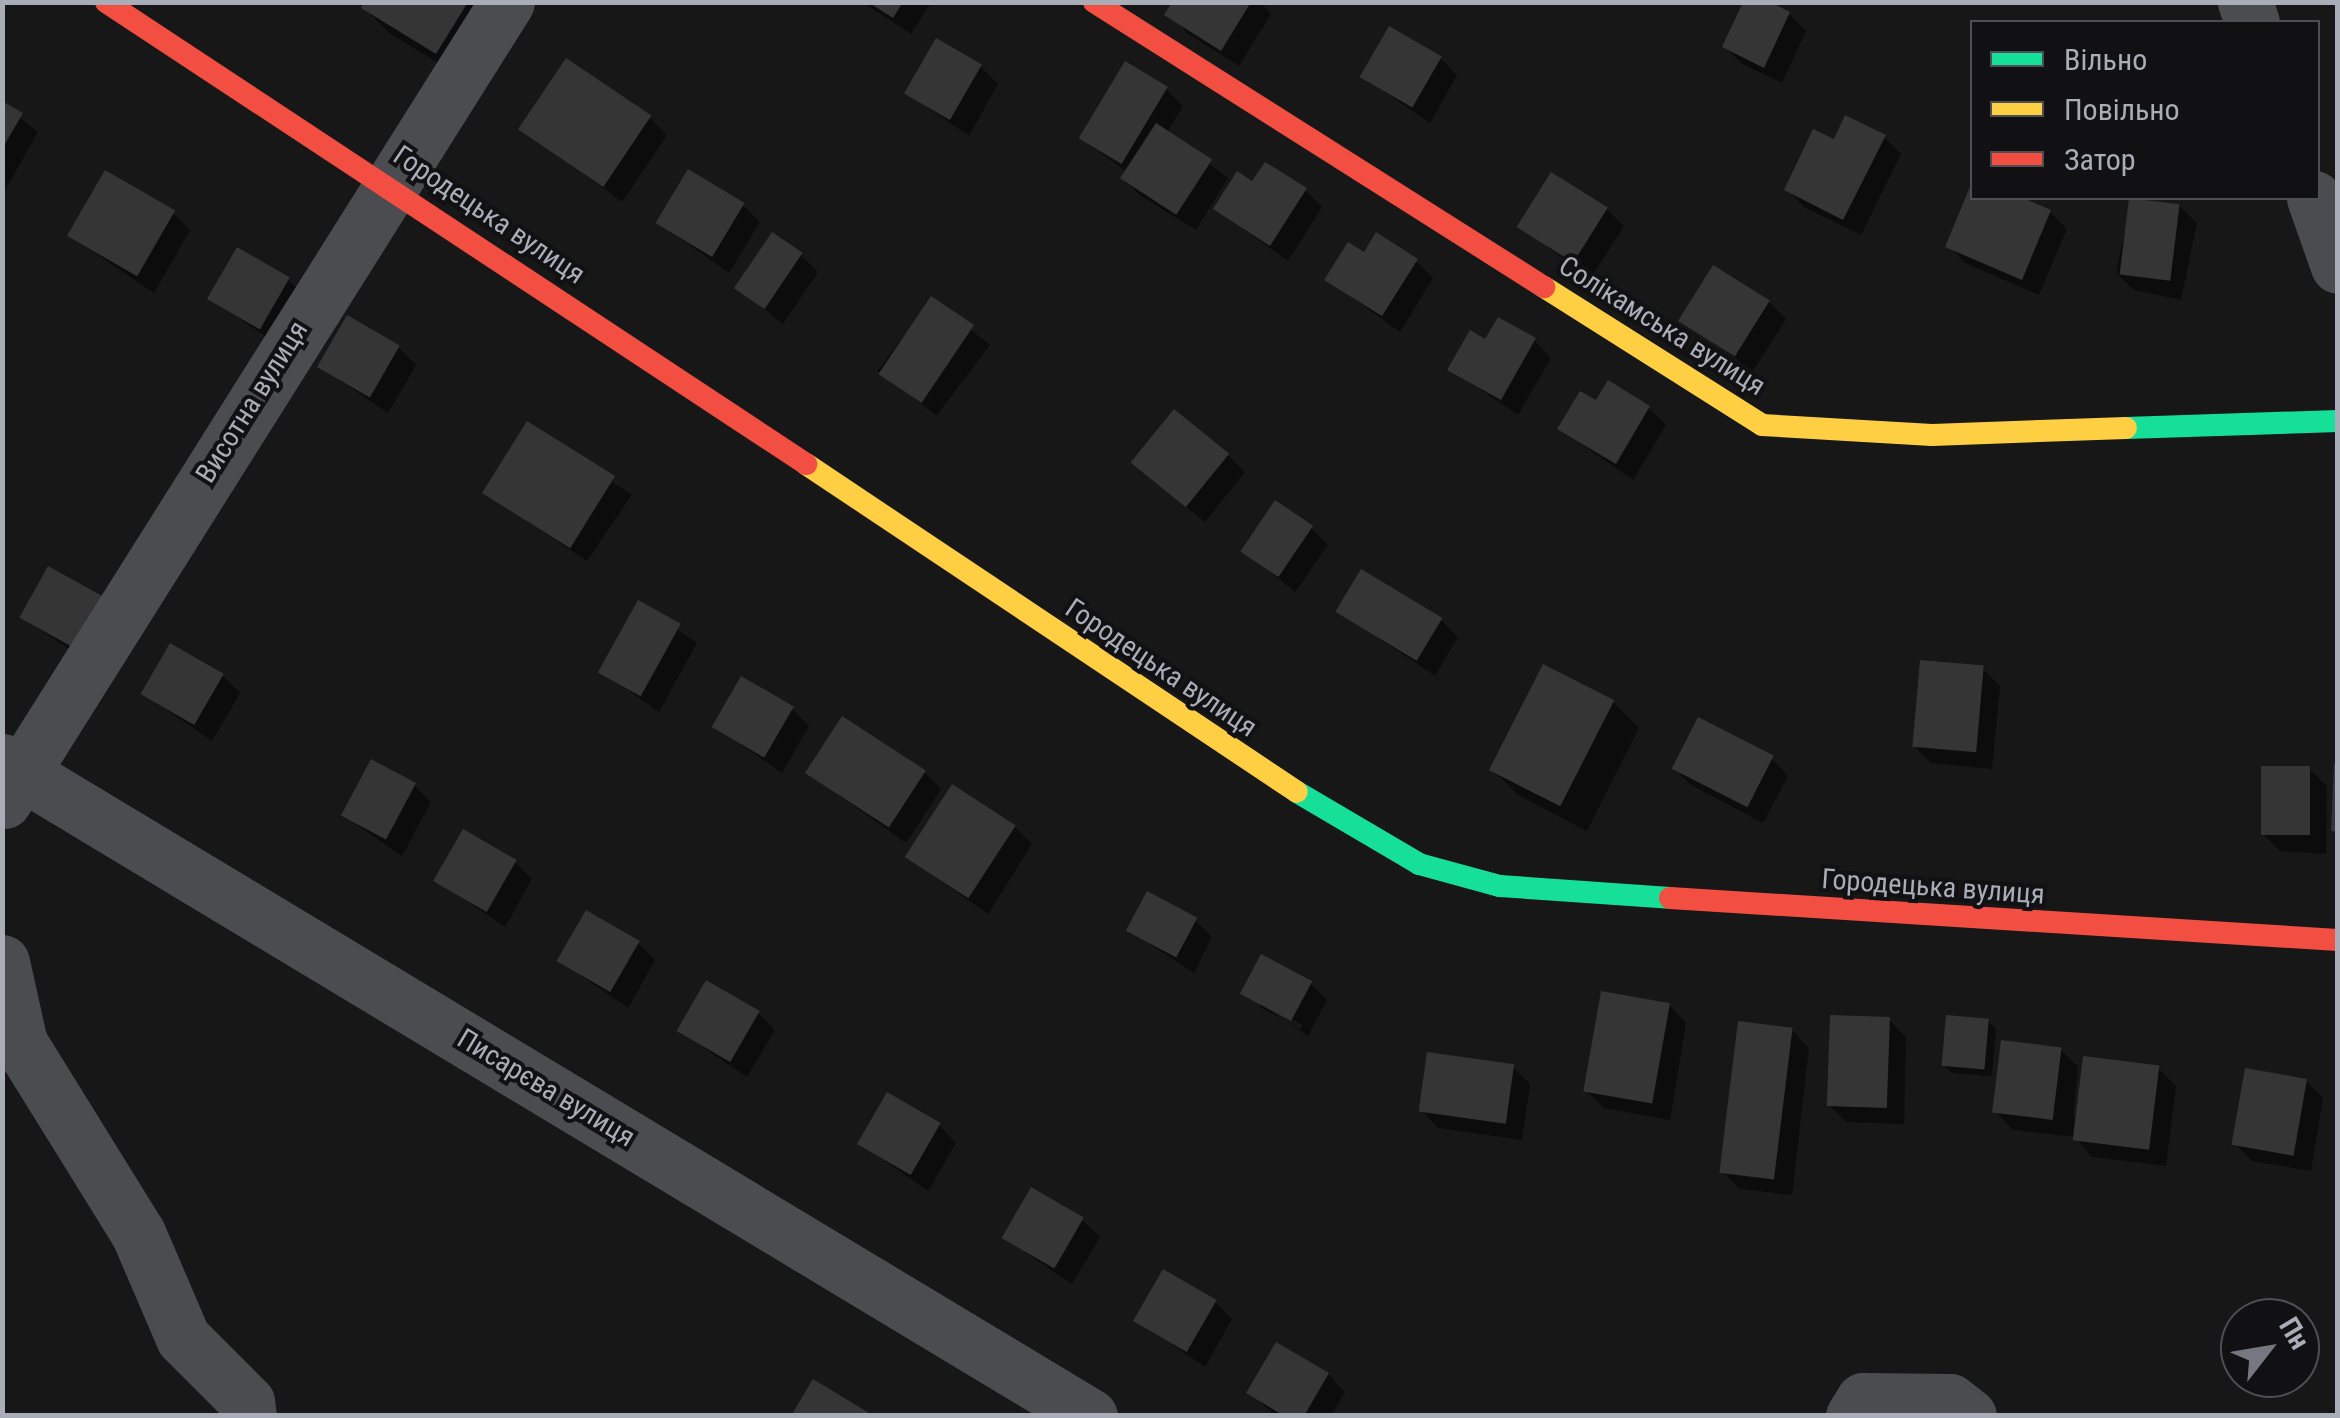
<!DOCTYPE html>
<meta charset="utf-8">
<style>
body{margin:0}
#map{position:relative;width:2340px;height:1418px;overflow:hidden;background:#171717;font-family:"Roboto Condensed",sans-serif}
div>[style]{position:absolute}
.shadow>*{inset:0;background:#0007;transform-origin:0 0}
.building>*{inset:0;background:#353536;transform-origin:0 0}
.street>*{height:55px;margin:-27.5px;padding:0 27.5px;transform-origin:27.5px;border-radius:27.5px;background:#4b4c50}
.fast>*{height:22px;margin:-11px;padding:0 11px;transform-origin:11px;border-radius:11px;background:#16e098}
.slow>*{height:22px;margin:-11px;padding:0 11px;transform-origin:11px;border-radius:11px;background:#ffcf43}
.jam>*{height:22px;margin:-11px;padding:0 11px;transform-origin:11px;border-radius:11px;background:#f24e42}
span{translate:-50% -50%;white-space:nowrap;text-align:center;line-height:1.15;-webkit-text-stroke:8px #111113;paint-order:stroke}
.street-label{font-size:28px;color:#a8adb8}
.frame{position:absolute;inset:0;border:5px solid #a8adb8;pointer-events:none}
.legend{position:absolute;left:1970px;top:20px;width:350px;height:180px;box-sizing:border-box;background:#111113;border:2px solid #4d4f55;margin:0;padding:12px 18px;list-style:none;font-size:30px;color:#a8adb8}
.legend li{display:flex;align-items:center;gap:20px;height:50px}
.legend b{width:50px;border:2px solid #4d4f55}
.north{position:absolute;left:2220px;top:1298px;width:100px;height:100px;box-sizing:border-box;background:#111113;border:2px solid #4d4f55;border-radius:50%;rotate:59deg;font-size:28px;font-weight:700;line-height:40px;text-align:center;color:#a8adb8}
.north::after{content:'';display:block;margin:auto;width:35px;height:45px;background:#757880;clip-path:polygon(50% 0,100% 100%,50% 72%,0 100%)}
</style>
<div id="map">
<div class="shadow">
<div style="clip-path:polygon(367px 2px,509px 2px,463px 78px,389px 33px,364px 8px)"></div>
<div style="clip-path:polygon(862px 2px,931px 2px,911px 34px)"></div>
<div style="clip-path:polygon(1175px 2px,1260px 2px,1271px 14px,1239px 66px,1185px 32px)"></div>
<div style="clip-path:polygon(1789px 14px,1806px 31px,1782px 83px,1742px 64px,1725px 47px)"></div>
<div style="clip-path:polygon(1440px 58px,1457px 75px,1430px 123px,1363px 77px)"></div>
<div style="clip-path:polygon(981px 67px,998px 84px,969px 136px,907px 93px)"></div>
<div style="clip-path:polygon(1166px 89px,1183px 106px,1167px 133px,1228px 178px,1196px 230px,1141px 196px,1124px 179px,1128px 173px,1081px 138px)"></div>
<div style="clip-path:polygon(2px 104px,38px 132px,2px 196px)"></div>
<div style="clip-path:polygon(650px 118px,667px 135px,622px 202px,522px 129px)"></div>
<div style="clip-path:polygon(1884px 137px,1901px 154px,1861px 235px,1804px 207px,1787px 189px,1835px 142px)"></div>
<div style="clip-path:polygon(1253px 184px,1305px 190px,1322px 207px,1288px 261px,1216px 209px)"></div>
<div style="clip-path:polygon(1972px 188px,1972px 198px,2016px 198px,2050px 212px,2067px 229px,2039px 295px,1965px 263px,1948px 246px)"></div>
<div style="clip-path:polygon(2132px 198px,2179px 206px,2197px 223px,2181px 300px,2134px 290px,2116px 273px)"></div>
<div style="clip-path:polygon(743px 205px,760px 222px,729px 273px,659px 223px)"></div>
<div style="clip-path:polygon(1606px 209px,1624px 226px,1591px 278px,1520px 227px)"></div>
<div style="clip-path:polygon(173px 213px,190px 230px,154px 293px,70px 236px)"></div>
<div style="clip-path:polygon(801px 255px,818px 272px,783px 324px,737px 287px)"></div>
<div style="clip-path:polygon(1365px 255px,1416px 261px,1433px 278px,1400px 332px,1328px 280px)"></div>
<div style="clip-path:polygon(288px 280px,306px 297px,278px 345px,210px 298px)"></div>
<div style="left:931px;top:300px;width:74px;height:89px;rotate:37deg"></div>
<div style="clip-path:polygon(1769px 302px,1786px 319px,1753px 371px,1682px 320px)"></div>
<div style="clip-path:polygon(1534px 340px,1551px 358px,1518px 415px,1450px 369px)"></div>
<div style="clip-path:polygon(399px 348px,416px 365px,388px 413px,320px 367px)"></div>
<div style="clip-path:polygon(1597px 403px,1649px 408px,1666px 425px,1633px 480px,1560px 429px)"></div>
<div style="left:528px;top:425px;width:125px;height:80px;rotate:34deg"></div>
<div style="clip-path:polygon(1228px 455px,1245px 472px,1205px 522px,1152px 480px)"></div>
<div style="clip-path:polygon(1311px 528px,1328px 545px,1295px 592px,1243px 550px)"></div>
<div style="clip-path:polygon(100px 598px,89px 663px,22px 617px)"></div>
<div style="clip-path:polygon(639px 603px,697px 643px,659px 712px,601px 671px)"></div>
<div style="clip-path:polygon(1339px 611px,1441px 620px,1458px 637px,1435px 676px)"></div>
<div style="clip-path:polygon(1983px 669px,2000px 686px,1992px 769px,1931px 763px,1914px 746px)"></div>
<div style="clip-path:polygon(223px 676px,240px 693px,212px 741px,144px 694px)"></div>
<div style="clip-path:polygon(1613px 702px,1639px 728px,1587px 831px,1518px 795px,1492px 769px)"></div>
<div style="clip-path:polygon(792px 709px,809px 726px,782px 773px,714px 726px)"></div>
<div style="clip-path:polygon(1771px 758px,1788px 776px,1763px 823px,1691px 785px,1674px 768px)"></div>
<div style="clip-path:polygon(2309px 769px,2327px 786px,2326px 854px,2280px 851px,2263px 834px)"></div>
<div style="clip-path:polygon(924px 772px,941px 789px,906px 843px,808px 773px)"></div>
<div style="clip-path:polygon(414px 785px,431px 802px,402px 856px,344px 816px)"></div>
<div style="clip-path:polygon(1015px 827px,1032px 844px,988px 914px,909px 858px)"></div>
<div style="clip-path:polygon(515px 862px,532px 879px,505px 927px,437px 880px)"></div>
<div style="clip-path:polygon(1195px 920px,1212px 937px,1194px 973px,1129px 930px)"></div>
<div style="clip-path:polygon(638px 943px,655px 960px,628px 1008px,560px 961px)"></div>
<div style="clip-path:polygon(evenodd,1310px 983px,1327px 1000px,1308px 1036px,1244px 993px,1310px 983px,1260px 1002px,1303px 1025px,1300px 1029px,1260px 1007px,1260px 1002px)"></div>
<div style="clip-path:polygon(1669px 1005px,1686px 1023px,1670px 1120px,1604px 1108px,1586px 1091px)"></div>
<div style="clip-path:polygon(758px 1013px,775px 1030px,747px 1077px,679px 1031px)"></div>
<div style="clip-path:polygon(1889px 1020px,1906px 1037px,1904px 1124px,1846px 1122px,1829px 1105px)"></div>
<div style="clip-path:polygon(1988px 1021px,1996px 1029px,1992px 1076px,1952px 1073px,1944px 1065px)"></div>
<div style="clip-path:polygon(1792px 1030px,1809px 1048px,1792px 1195px,1740px 1189px,1723px 1172px)"></div>
<div style="clip-path:polygon(2061px 1050px,2078px 1067px,2073px 1118px,2158px 1068px,2176px 1086px,2166px 1166px,2092px 1157px,2075px 1137px,2013px 1130px,1996px 1112px)"></div>
<div style="clip-path:polygon(1513px 1067px,1530px 1084px,1522px 1140px,1438px 1128px,1421px 1110px)"></div>
<div style="clip-path:polygon(2306px 1081px,2323px 1098px,2311px 1171px,2252px 1161px,2235px 1144px)"></div>
<div style="clip-path:polygon(939px 1125px,956px 1143px,928px 1191px,861px 1144px)"></div>
<div style="clip-path:polygon(1082px 1220px,1100px 1237px,1072px 1284px,1004px 1238px)"></div>
<div style="clip-path:polygon(1215px 1302px,1232px 1319px,1205px 1367px,1137px 1320px)"></div>
<div style="clip-path:polygon(1328px 1374px,1345px 1392px,1331px 1416px,1276px 1416px,1249px 1393px)"></div>
</div>
<div class="building">
<div style="clip-path:polygon(364px 2px,468px 2px,436px 54px,361px 8px)"></div>
<div style="clip-path:polygon(868px 2px,903px 2px,893px 18px)"></div>
<div style="clip-path:polygon(1172px 2px,1251px 2px,1221px 51px,1164px 15px)"></div>
<div style="clip-path:polygon(1743px 2px,1770px 2px,1790px 12px,1764px 68px,1722px 47px)"></div>
<div style="left:1389px;top:26px;width:61px;height:59px;rotate:30deg"></div>
<div style="left:936px;top:38px;width:53px;height:64px;rotate:30deg"></div>
<div style="left:566px;top:58px;width:103px;height:86px;rotate:34deg"></div>
<div style="left:1125px;top:61px;width:50px;height:90px;rotate:31deg"></div>
<div style="clip-path:polygon(2px 101px,23px 113px,2px 149px)"></div>
<div style="clip-path:polygon(1845px 115px,1886px 135px,1843px 220px,1784px 190px,1813px 129px,1834px 139px)"></div>
<div style="left:1156px;top:123px;width:67px;height:66px;rotate:33deg"></div>
<div style="clip-path:polygon(1265px 162px,1307px 188px,1270px 246px,1213px 209px,1237px 171px,1252px 181px)"></div>
<div style="left:688px;top:169px;width:66px;height:63px;rotate:31deg"></div>
<div style="left:105px;top:170px;width:81px;height:76px;rotate:30deg"></div>
<div style="left:1551px;top:172px;width:67px;height:65px;rotate:32deg"></div>
<div style="clip-path:polygon(1972px 182px,1972px 198px,2023px 198px,2051px 210px,2022px 280px,1945px 247px)"></div>
<div style="left:2129px;top:198px;width:51px;height:77px;rotate:7deg"></div>
<div style="left:772px;top:232px;width:37px;height:68px;rotate:34deg"></div>
<div style="clip-path:polygon(1376px 232px,1418px 259px,1382px 316px,1324px 280px,1348px 242px,1364px 252px)"></div>
<div style="left:237px;top:247px;width:61px;height:60px;rotate:30deg"></div>
<div style="left:1713px;top:265px;width:67px;height:66px;rotate:32deg"></div>
<div style="left:931px;top:296px;width:52px;height:94px;rotate:34deg"></div>
<div style="left:347px;top:315px;width:61px;height:60px;rotate:30deg"></div>
<div style="clip-path:polygon(1498px 317px,1536px 338px,1501px 400px,1447px 370px,1470px 330px,1485px 339px)"></div>
<div style="clip-path:polygon(1608px 380px,1650px 406px,1616px 464px,1557px 429px,1580px 391px,1596px 400px)"></div>
<div style="left:1174px;top:409px;width:71px;height:69px;rotate:39deg"></div>
<div style="left:527px;top:421px;width:104px;height:85px;rotate:32deg"></div>
<div style="left:1275px;top:500px;width:46px;height:62px;rotate:34deg"></div>
<div style="left:48px;top:566px;width:62px;height:59px;rotate:29deg"></div>
<div style="left:1361px;top:569px;width:95px;height:50px;rotate:31deg"></div>
<div style="left:638px;top:600px;width:49px;height:83px;rotate:29deg"></div>
<div style="left:170px;top:643px;width:62px;height:59px;rotate:30deg"></div>
<div style="left:1920px;top:660px;width:64px;height:87px;rotate:5deg"></div>
<div style="left:1543px;top:664px;width:80px;height:119px;rotate:27deg"></div>
<div style="left:741px;top:676px;width:61px;height:59px;rotate:30deg"></div>
<div style="left:842px;top:716px;width:100px;height:68px;rotate:33deg"></div>
<div style="left:1698px;top:717px;width:85px;height:58px;rotate:27deg"></div>
<div style="left:371px;top:759px;width:51px;height:64px;rotate:28deg"></div>
<div style="clip-path:polygon(2334px 764px,2338px 764px,2338px 832px,2331px 831px)"></div>
<div style="left:2261px;top:766px;width:49px;height:69px"></div>
<div style="left:952px;top:784px;width:76px;height:87px;rotate:33deg"></div>
<div style="left:463px;top:829px;width:62px;height:60px;rotate:30deg"></div>
<div style="left:1147px;top:891px;width:57px;height:45px;rotate:28deg"></div>
<div style="left:586px;top:910px;width:62px;height:59px;rotate:30deg"></div>
<div style="left:1261px;top:954px;width:58px;height:45px;rotate:28deg"></div>
<div style="left:706px;top:980px;width:62px;height:59px;rotate:30deg"></div>
<div style="left:1601px;top:991px;width:70px;height:102px;rotate:10deg"></div>
<div style="left:1830px;top:1015px;width:60px;height:91px;rotate:2deg"></div>
<div style="left:1946px;top:1015px;width:43px;height:51px;rotate:5deg"></div>
<div style="left:1738px;top:1021px;width:55px;height:153px;rotate:7deg"></div>
<div style="left:2001px;top:1040px;width:61px;height:73px;rotate:7deg"></div>
<div style="left:1427px;top:1052px;width:88px;height:60px;rotate:8deg"></div>
<div style="left:2083px;top:1056px;width:77px;height:85px;rotate:7deg"></div>
<div style="left:2245px;top:1068px;width:63px;height:78px;rotate:10deg"></div>
<div style="left:887px;top:1092px;width:62px;height:60px;rotate:30deg"></div>
<div style="left:1031px;top:1187px;width:61px;height:59px;rotate:30deg"></div>
<div style="left:1163px;top:1269px;width:62px;height:60px;rotate:30deg"></div>
<div style="clip-path:polygon(1276px 1342px,1329px 1373px,1304px 1416px,1284px 1416px,1246px 1393px)"></div>
<div style="clip-path:polygon(813px 1379px,874px 1416px,791px 1416px)"></div>
</div>
<div class="street">
<div style="left:2245px;top:2px;width:21px;rotate:71deg"></div>
<div style="left:2314px;top:198px;width:72px;rotate:70.6deg"></div>
<div style="left:2px;top:761px;width:1270px;rotate:31.05deg"></div>
<div style="left:4px;top:801px;width:944px;rotate:-57.81deg"></div>
<div style="left:2px;top:962px;width:83px;rotate:77.5deg"></div>
<div style="left:20px;top:1043px;width:224px;rotate:58.2deg"></div>
<div style="left:138px;top:1233px;width:114px;rotate:66.8deg"></div>
<div style="left:183px;top:1338px;width:91px;rotate:45deg"></div>
<div style="left:247px;top:1402px;width:14px;rotate:82deg"></div>
<div style="left:1853px;top:1416px;width:19px;rotate:-58deg"></div>
<div style="left:1863px;top:1400px;width:87px;rotate:0.7deg"></div>
<div style="left:1950px;top:1401px;width:24px;rotate:38deg"></div>
</div>
<div class="fast">
<div style="left:2126px;top:428px;width:212px;rotate:-1.9deg"></div>
<div style="left:1297px;top:792px;width:142px;rotate:30.5deg"></div>
<div style="left:1419px;top:864px;width:84px;rotate:15.2deg"></div>
<div style="left:1500px;top:886px;width:170px;rotate:4deg"></div>
</div>
<div class="slow">
<div style="left:1544px;top:287px;width:258px;rotate:32.3deg"></div>
<div style="left:1762px;top:425px;width:170px;rotate:3.4deg"></div>
<div style="left:1932px;top:435px;width:194px;rotate:-2.1deg"></div>
<div style="left:806px;top:464px;width:590px;rotate:33.74deg"></div>
</div>
<div class="jam">
<div style="left:106px;top:2px;width:839px;rotate:33.42deg"></div>
<div style="left:1094px;top:2px;width:533px;rotate:32.35deg"></div>
<div style="left:1670px;top:898px;width:669px;rotate:3.6deg"></div>
</div>
<div class="street-label">
<span style="left:489px;top:215px;rotate:34deg">Городецька вулиця</span>
<span style="left:1662px;top:326px;rotate:32deg">Солікамська вулиця</span>
<span style="left:252px;top:402px;rotate:-58deg">Висотна вулиця</span>
<span style="left:1161px;top:668px;rotate:34deg">Городецька вулиця</span>
<span style="left:1933px;top:887px;rotate:4deg">Городецька вулиця</span>
<span style="left:546px;top:1088px;rotate:31deg">Писарєва вулиця</span>
</div>
<div class="frame"></div>
<ul class="legend">
<li><b style="height:12px;background:#16e098"></b>Вільно</li>
<li><b style="height:12px;background:#ffcf43"></b>Повільно</li>
<li><b style="height:12px;background:#f24e42"></b>Затор</li>
</ul>
<div class="north">Пн</div>
</div>
